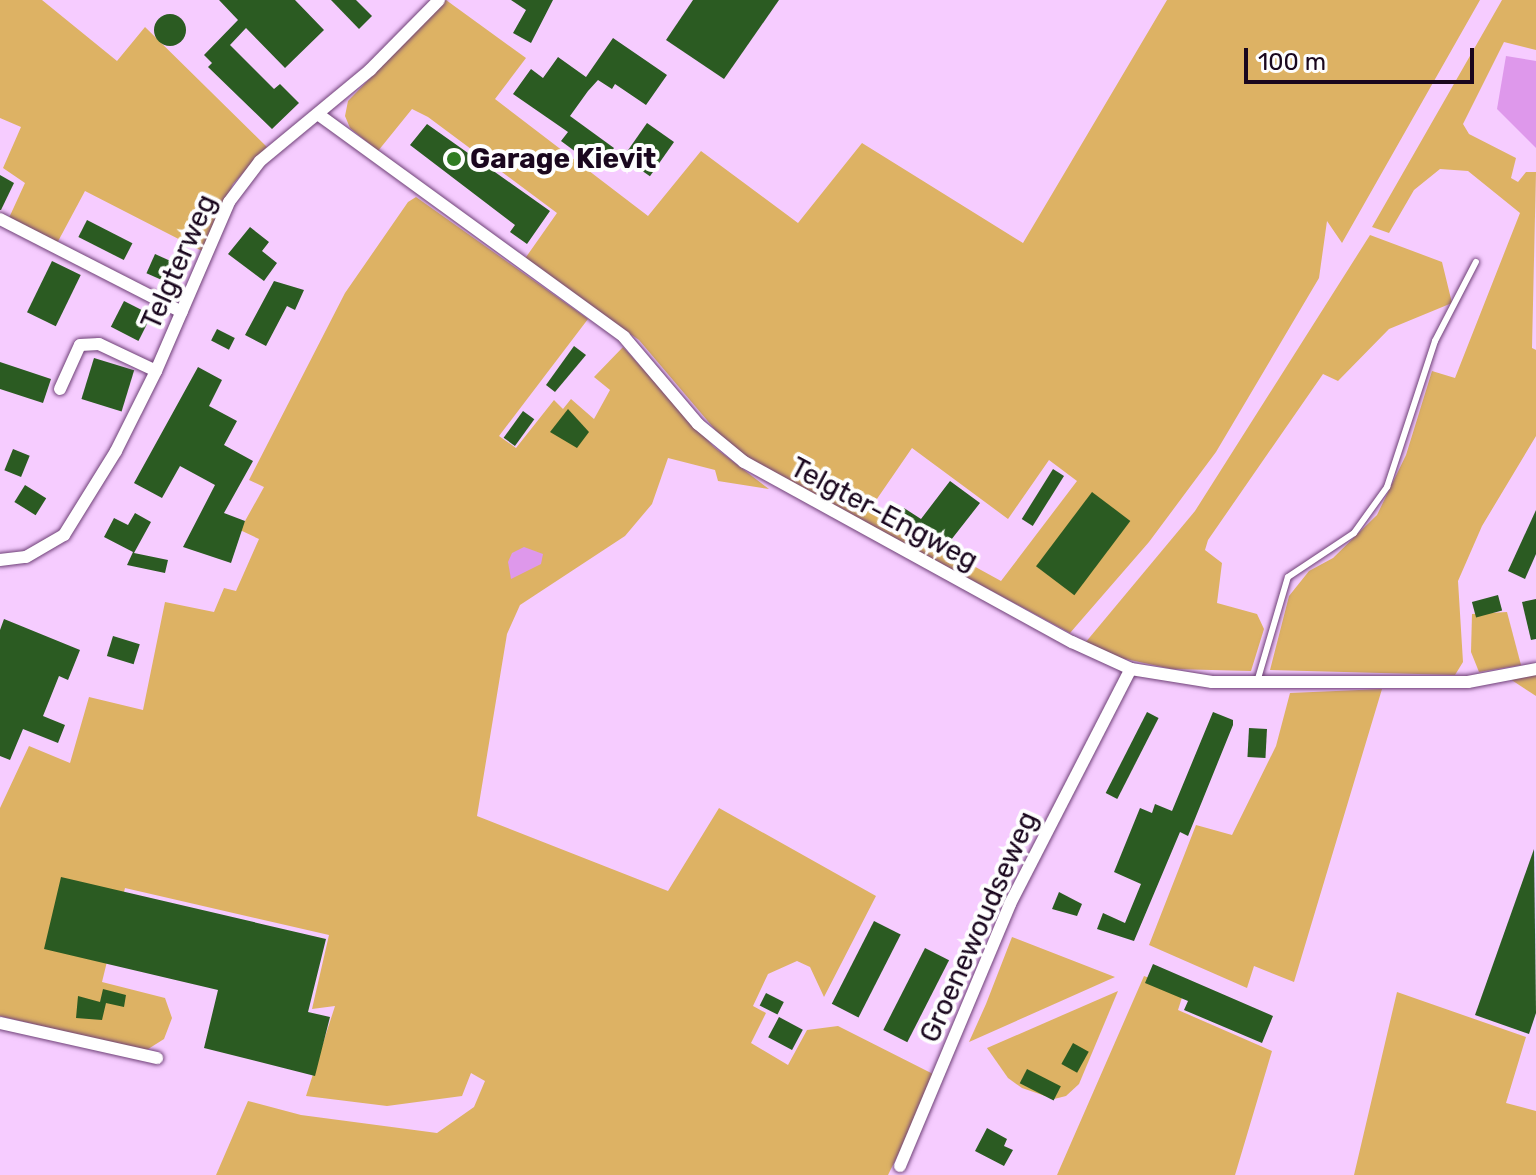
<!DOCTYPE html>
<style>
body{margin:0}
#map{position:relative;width:1536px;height:1175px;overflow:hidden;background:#f6ccff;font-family:Rubik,sans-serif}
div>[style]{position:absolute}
.green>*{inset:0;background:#ddb264}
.water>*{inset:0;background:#de98eb}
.building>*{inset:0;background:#2b5b22;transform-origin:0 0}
.round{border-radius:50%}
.roads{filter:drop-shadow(0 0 2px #6e4077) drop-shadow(0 0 2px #6e4077)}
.lane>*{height:6px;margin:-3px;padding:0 3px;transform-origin:3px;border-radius:3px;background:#fff}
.street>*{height:12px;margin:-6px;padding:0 6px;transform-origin:6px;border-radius:6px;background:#fff}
.dots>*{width:22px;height:22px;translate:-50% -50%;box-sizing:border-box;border:4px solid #fefefe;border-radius:50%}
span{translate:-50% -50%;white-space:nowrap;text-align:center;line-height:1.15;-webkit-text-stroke:8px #fefefe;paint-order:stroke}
.poi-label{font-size:28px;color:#1a071e;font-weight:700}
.left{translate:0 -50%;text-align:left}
.street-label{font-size:28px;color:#1a071e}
.scale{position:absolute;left:1244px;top:48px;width:230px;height:36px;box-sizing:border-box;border:4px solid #1a071e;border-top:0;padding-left:10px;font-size:24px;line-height:28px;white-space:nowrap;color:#1a071e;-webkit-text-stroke:6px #fefefe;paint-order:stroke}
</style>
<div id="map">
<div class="green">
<div style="clip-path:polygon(0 0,42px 0,117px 61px,145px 27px,267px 147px,233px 184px,202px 251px,85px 191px,55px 247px,8px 220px,25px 183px,3px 168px,21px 127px,0 118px)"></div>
<div style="clip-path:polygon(evenodd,446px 0,526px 58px,495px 99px,648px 216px,701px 151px,798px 223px,862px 143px,1023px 243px,1167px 0,1480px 0,1342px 243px,1327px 221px,1319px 278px,1216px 452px,1149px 542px,1070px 633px,755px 463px,723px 439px,639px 340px,524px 260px,557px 213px,428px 117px,412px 109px,378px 151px,350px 128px,345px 116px,348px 101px,446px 0,912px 448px,1008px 519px,1049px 460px,1077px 481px,1001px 581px,870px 509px,912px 448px)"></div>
<div style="clip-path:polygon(1502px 0,1536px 0,1536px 50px,1504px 42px,1463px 124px,1469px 134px,1516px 158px,1511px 178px,1518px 182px,1526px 172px,1536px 172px,1532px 348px,1536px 350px,1536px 436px,1482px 526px,1458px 581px,1463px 662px,1455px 675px,1270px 670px,1289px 596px,1309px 571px,1333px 558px,1377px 515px,1406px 455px,1432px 371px,1455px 378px,1520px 213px,1468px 171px,1440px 169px,1414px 190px,1389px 233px,1372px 227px)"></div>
<div style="clip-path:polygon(416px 197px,588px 319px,499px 436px,516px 448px,554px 400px,563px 409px,571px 399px,594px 419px,610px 390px,594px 377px,623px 347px,714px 447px,769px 489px,718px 481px,715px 470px,668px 458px,652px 504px,625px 536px,520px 605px,507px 634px,477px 816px,668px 891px,719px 808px,876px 896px,824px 997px,810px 967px,797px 961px,768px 974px,753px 1006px,766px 1013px,751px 1043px,788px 1065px,807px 1030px,838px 1026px,937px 1076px,888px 1175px,216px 1175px,248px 1101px,301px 1115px,437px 1133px,474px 1107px,485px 1081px,471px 1073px,462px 1096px,387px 1106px,306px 1096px,335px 1006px,312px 1009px,329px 935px,125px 888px,102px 982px,165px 998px,172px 1018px,164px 1039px,145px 1051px,0 1016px,0 808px,29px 746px,70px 763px,89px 697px,143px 710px,165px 602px,214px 612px,224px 588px,236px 591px,259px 539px,240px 530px,264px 487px,249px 480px,345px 293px,408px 202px)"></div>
<div style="clip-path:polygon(1370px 235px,1442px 262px,1452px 303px,1389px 329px,1338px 381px,1323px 374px,1208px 540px,1205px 550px,1222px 563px,1217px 603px,1257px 614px,1264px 629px,1251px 671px,1172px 669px,1116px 657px,1085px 643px,1195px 511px)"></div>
<div style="clip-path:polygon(1507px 612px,1521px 665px,1479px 672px,1471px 652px,1472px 614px)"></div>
<div style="clip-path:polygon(1536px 674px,1536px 696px,1510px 679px)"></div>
<div style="clip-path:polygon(1382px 689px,1294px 982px,1254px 966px,1247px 988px,1149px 945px,1196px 825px,1232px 835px,1276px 746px,1290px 693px)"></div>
<div style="clip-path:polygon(1012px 937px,1115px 977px,969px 1042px,986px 1004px)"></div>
<div style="clip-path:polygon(1144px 976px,1184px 991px,1178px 1010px,1272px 1051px,1235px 1175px,1057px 1175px)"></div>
<div style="clip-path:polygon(1118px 991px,1079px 1084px,1066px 1096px,1054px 1099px,1022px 1088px,1008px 1078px,987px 1048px)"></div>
<div style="clip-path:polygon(1397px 992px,1526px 1037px,1506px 1103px,1536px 1111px,1536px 1175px,1354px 1175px)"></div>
</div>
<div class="water">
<div style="clip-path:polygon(1506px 56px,1536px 61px,1536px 148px,1497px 109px)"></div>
<div style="clip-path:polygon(524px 547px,543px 554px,541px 564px,511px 579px,508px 562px,512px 553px)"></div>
</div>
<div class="building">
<div style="clip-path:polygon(219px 0,295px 0,324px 30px,285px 68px,246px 28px,230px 45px,274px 89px,280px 84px,299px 103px,272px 129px,208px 67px,212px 63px,204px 55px,238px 20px)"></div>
<div style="clip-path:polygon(331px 0,356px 0,372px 16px,359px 29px)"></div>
<div style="clip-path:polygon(511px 0,553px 0,531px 43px,513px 33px,526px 10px)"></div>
<div style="clip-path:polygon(693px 0,779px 0,724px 79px,666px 40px)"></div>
<div class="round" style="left:154px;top:14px;width:32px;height:32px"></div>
<div style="clip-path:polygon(613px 38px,667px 75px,646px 105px,615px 84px,612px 89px,598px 80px,588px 91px,570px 116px,614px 148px,599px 169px,561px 141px,568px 132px,513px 94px,531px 69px,543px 78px,558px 57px,586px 77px)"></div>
<div style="left:647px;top:123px;width:33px;height:42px;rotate:35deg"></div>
<div style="clip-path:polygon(427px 124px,550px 211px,527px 244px,510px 232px,515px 225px,410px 145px)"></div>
<div style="clip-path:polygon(0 175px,14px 183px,1px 210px,0 210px)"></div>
<div style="left:87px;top:220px;width:51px;height:19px;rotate:27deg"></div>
<div style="clip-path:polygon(250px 227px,269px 242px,262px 251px,277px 263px,264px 281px,228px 254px)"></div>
<div style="left:155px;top:254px;width:20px;height:21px;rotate:24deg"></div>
<div style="left:52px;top:261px;width:32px;height:57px;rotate:26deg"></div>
<div style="clip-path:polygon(274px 281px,304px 290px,295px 310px,287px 306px,266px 346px,245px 335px)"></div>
<div style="left:124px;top:301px;width:31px;height:29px;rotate:27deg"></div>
<div style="left:217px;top:329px;width:20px;height:13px;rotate:27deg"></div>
<div style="clip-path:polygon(574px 346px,586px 355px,555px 392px,546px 385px)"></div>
<div style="left:94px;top:358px;width:42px;height:43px;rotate:17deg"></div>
<div style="clip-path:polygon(0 362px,51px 379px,43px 403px,0 389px)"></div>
<div style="clip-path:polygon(198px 367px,222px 380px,209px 406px,237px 421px,224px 445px,253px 461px,224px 513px,245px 521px,231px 563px,183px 547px,215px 485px,180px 466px,162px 498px,134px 483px)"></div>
<div style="clip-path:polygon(568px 409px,589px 432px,577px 448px,550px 432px)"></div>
<div style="left:523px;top:411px;width:14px;height:33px;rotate:36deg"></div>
<div style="left:13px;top:449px;width:18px;height:23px;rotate:22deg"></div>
<div style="left:1053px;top:469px;width:13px;height:59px;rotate:32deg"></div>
<div style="clip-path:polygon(950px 481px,980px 503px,951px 540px,959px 544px,953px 556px,896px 518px,904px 508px,921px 519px)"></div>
<div style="left:25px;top:485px;width:25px;height:20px;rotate:32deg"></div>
<div style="left:1092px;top:492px;width:48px;height:93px;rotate:37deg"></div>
<div style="clip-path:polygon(1536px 510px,1536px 554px,1525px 579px,1508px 571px)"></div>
<div style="clip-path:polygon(135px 513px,151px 522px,134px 553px,168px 560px,165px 573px,127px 565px,133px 552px,104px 537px,114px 518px,128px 525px)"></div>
<div style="left:1498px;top:595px;width:16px;height:27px;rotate:75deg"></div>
<div style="clip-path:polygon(1536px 599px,1536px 639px,1531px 640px,1522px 602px)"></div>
<div style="clip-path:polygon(4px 619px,80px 650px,68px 680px,59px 676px,43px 716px,65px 725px,58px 743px,23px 729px,10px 760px,0 756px,0 630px)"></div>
<div style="left:113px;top:636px;width:28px;height:21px;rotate:17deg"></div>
<div style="left:1147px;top:712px;width:13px;height:91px;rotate:27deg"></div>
<div style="clip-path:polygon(1213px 712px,1233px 720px,1233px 725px,1188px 836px,1180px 832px,1134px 941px,1097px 929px,1103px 913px,1125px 923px,1141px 884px,1114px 872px,1140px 808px,1152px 813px,1155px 804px,1172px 811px)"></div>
<div style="left:1249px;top:728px;width:18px;height:29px;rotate:3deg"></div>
<div style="clip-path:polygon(1534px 849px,1536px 1013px,1529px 1034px,1475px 1015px)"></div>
<div style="clip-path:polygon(61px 877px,326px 939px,308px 1012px,330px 1017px,315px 1076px,204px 1048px,218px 990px,44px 949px)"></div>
<div style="clip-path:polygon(1059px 892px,1082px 904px,1077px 916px,1052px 909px)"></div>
<div style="left:874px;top:921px;width:30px;height:93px;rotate:27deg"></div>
<div style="left:925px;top:948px;width:27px;height:92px;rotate:27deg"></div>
<div style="clip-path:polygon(1153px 964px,1273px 1016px,1262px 1043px,1184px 1010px,1188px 1001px,1145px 983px)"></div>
<div style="clip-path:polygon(103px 989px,126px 995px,124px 1007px,106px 1003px,102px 1020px,76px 1018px,78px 996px,100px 1002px)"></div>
<div style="left:766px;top:993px;width:20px;height:14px;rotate:27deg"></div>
<div style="left:779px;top:1017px;width:27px;height:23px;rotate:28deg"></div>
<div style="left:1073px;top:1043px;width:18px;height:24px;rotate:29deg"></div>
<div style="left:1027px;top:1069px;width:38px;height:16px;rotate:27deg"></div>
<div style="clip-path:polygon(987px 1128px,1007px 1139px,1004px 1146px,1013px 1150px,1004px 1166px,975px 1151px)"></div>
</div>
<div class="roads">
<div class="lane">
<div style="left:1257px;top:682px;width:109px;rotate:-73.6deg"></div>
<div style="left:1288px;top:577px;width:79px;rotate:-33.7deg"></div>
<div style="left:1354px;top:533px;width:57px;rotate:-54.3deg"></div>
<div style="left:1387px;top:487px;width:154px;rotate:-71.8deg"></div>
<div style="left:1435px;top:341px;width:89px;rotate:-62.6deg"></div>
</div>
<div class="street">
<div style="left:319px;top:115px;width:377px;rotate:36deg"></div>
<div style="left:624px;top:337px;width:114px;rotate:49.6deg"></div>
<div style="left:698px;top:424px;width:60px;rotate:39.6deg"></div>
<div style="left:744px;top:462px;width:374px;rotate:28.8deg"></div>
<div style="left:1072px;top:642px;width:65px;rotate:24.6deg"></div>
<div style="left:1131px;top:669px;width:82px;rotate:9.1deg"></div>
<div style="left:1212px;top:682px;width:256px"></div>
<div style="left:1468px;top:682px;width:69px;rotate:-10.8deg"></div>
<div style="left:0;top:219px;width:204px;rotate:27.1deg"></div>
<div style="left:60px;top:389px;width:48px;rotate:-65.6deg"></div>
<div style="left:80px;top:345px;width:19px;rotate:-3deg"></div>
<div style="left:99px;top:344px;width:63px;rotate:25.3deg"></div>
<div style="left:0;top:560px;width:26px;rotate:-7deg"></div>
<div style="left:26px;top:557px;width:44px;rotate:-30.1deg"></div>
<div style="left:64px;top:535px;width:99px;rotate:-58.2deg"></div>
<div style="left:116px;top:451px;width:89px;rotate:-63.4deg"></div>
<div style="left:156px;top:371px;width:184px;rotate:-66.6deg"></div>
<div style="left:229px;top:202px;width:51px;rotate:-52.9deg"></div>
<div style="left:260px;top:161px;width:143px;rotate:-39.6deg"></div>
<div style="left:370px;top:70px;width:98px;rotate:-45.4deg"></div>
<div style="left:0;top:1023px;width:161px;rotate:12.6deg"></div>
<div style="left:900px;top:1166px;width:284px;rotate:-67.2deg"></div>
<div style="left:1010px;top:904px;width:264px;rotate:-62.8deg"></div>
</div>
</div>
<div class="dots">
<div style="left:454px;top:159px;background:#317c23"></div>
</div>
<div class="poi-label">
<span class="left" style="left:470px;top:159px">Garage Kievit</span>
</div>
<div class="street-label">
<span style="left:179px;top:262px;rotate:-66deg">Telgterweg</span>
<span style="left:884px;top:514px;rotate:28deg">Telgter-Engweg</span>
<span style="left:979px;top:927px;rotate:-66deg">Groenewoudseweg</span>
</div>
<div class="scale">100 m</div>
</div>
